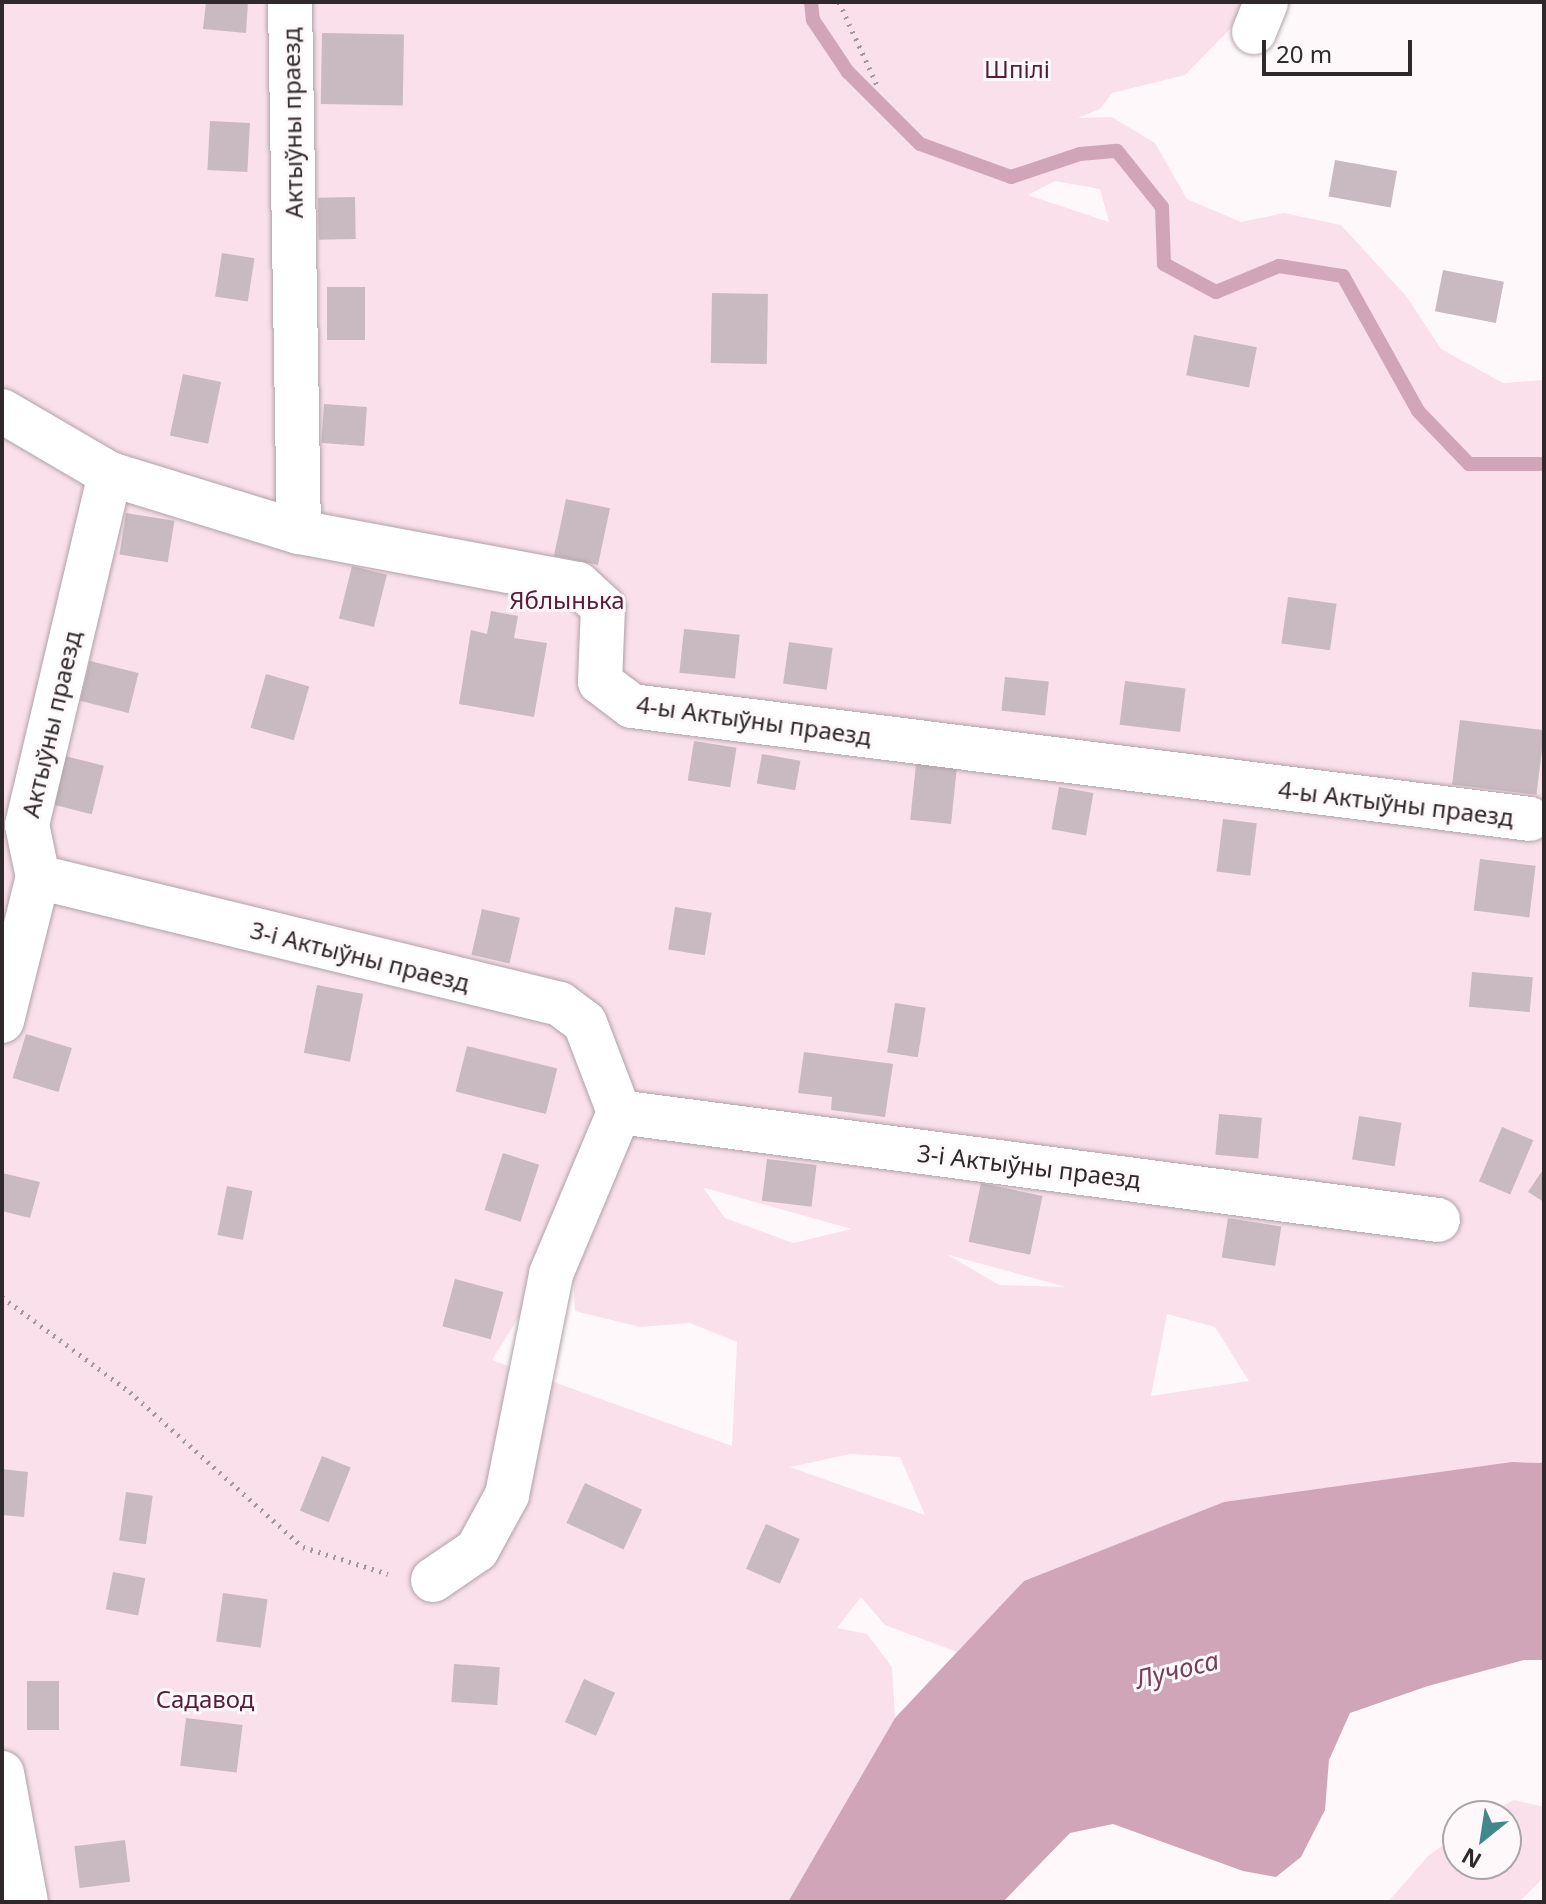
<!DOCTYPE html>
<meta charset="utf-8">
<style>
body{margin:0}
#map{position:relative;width:1546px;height:1904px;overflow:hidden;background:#fef8fb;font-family:"Noto Sans",sans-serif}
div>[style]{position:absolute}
.green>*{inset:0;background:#fae0eb}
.water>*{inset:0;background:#d1a5b8}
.stream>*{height:14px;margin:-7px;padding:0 7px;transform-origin:7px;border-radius:7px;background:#d1a5b8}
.building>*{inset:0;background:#c8bac0;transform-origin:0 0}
.path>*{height:5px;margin-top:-2.5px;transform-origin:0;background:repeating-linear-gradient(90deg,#9f999c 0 2px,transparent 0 8px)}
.roads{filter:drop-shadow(0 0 2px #b0a2a7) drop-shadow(0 0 2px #b0a2a7)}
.minor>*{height:44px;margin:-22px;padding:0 22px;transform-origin:22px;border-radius:22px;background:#fff}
span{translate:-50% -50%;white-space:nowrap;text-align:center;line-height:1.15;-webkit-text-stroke:6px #fef8fb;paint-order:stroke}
.park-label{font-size:24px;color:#541e3a}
.street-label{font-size:24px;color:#2f292c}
.water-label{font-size:26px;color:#773e5a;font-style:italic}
.frame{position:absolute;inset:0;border:4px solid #2f292c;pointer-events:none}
.north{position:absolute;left:1442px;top:1800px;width:80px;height:80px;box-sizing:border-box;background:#fef8fb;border:2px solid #aba5a8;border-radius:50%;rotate:210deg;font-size:22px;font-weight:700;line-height:32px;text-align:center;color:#2f292c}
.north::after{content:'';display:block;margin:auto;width:28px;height:36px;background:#40888c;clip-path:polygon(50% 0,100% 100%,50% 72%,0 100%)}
.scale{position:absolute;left:1262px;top:40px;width:150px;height:36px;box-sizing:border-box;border:4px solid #2f292c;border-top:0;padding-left:10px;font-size:24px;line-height:28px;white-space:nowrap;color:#2f292c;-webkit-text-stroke:6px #fef8fb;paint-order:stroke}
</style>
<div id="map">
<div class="green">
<div style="clip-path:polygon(evenodd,2px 2px,1245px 2px,1237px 22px,1185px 75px,1112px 93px,1100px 109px,1078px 118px,1112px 117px,1155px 143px,1187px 199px,1241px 222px,1284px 213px,1341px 225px,1407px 297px,1441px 349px,1503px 383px,1544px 380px,1544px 1463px,1512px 1462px,1024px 1581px,957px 1652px,885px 1625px,861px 1597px,837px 1628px,867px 1634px,892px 1667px,895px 1718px,788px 1902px,2px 1902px,2px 2px,1055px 181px,1100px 189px,1109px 222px,1028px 195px,1055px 181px,2px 2px,704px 1189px,705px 1188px,852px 1229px,793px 1243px,725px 1218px,704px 1189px,2px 2px,571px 1234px,575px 1311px,640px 1327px,690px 1323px,737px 1342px,732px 1446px,492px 1360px,571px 1234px,2px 2px,948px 1255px,949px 1255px,1066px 1287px,999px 1285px,948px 1255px,2px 2px,1167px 1314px,1215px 1327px,1249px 1381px,1151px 1396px,1167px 1314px,2px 2px,850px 1454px,900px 1457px,925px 1515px,790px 1467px,850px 1454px)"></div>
<div style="clip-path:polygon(1514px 1800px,1544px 1807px,1544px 1877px,1519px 1902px,1388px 1902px,1428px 1856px,1458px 1834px,1458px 1864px,1506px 1864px,1506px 1816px,1483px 1816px)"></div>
</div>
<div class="water">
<div style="clip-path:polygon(1512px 1462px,1544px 1463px,1544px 1660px,1524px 1660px,1428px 1686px,1350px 1713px,1329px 1760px,1325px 1810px,1301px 1857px,1276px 1877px,1243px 1871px,1113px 1824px,1070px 1833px,1003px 1902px,788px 1902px,895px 1718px,1024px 1581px,1224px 1502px)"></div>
</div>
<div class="stream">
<div style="left:811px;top:2px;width:18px;rotate:84deg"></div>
<div style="left:813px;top:20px;width:63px;rotate:56.1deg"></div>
<div style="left:848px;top:72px;width:102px;rotate:45deg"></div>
<div style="left:920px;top:144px;width:97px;rotate:19.9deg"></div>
<div style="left:1011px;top:177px;width:73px;rotate:-18.4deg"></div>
<div style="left:1080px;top:154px;width:37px;rotate:-5deg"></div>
<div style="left:1117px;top:151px;width:72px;rotate:51.2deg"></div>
<div style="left:1162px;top:207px;width:57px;rotate:88deg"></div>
<div style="left:1164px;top:264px;width:59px;rotate:28.3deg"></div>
<div style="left:1216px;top:292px;width:68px;rotate:-22.4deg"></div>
<div style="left:1279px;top:266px;width:65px;rotate:8.9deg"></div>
<div style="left:1343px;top:276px;width:154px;rotate:60.9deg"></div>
<div style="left:1418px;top:411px;width:74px;rotate:46.1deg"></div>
<div style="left:1469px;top:464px;width:75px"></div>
</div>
<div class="building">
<div style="clip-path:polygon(206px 2px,248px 2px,246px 33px,203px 29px)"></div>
<div style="left:322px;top:33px;width:82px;height:71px;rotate:1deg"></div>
<div style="left:210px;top:121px;width:40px;height:49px;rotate:3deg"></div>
<div style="left:1335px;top:160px;width:63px;height:37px;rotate:10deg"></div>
<div style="left:355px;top:197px;width:42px;height:37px;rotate:89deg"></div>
<div style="left:222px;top:253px;width:33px;height:44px;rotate:9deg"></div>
<div style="left:1443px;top:270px;width:62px;height:42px;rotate:11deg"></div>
<div style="left:327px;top:287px;width:38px;height:53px"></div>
<div style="left:712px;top:293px;width:56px;height:70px;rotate:1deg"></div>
<div style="left:1194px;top:335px;width:64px;height:41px;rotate:11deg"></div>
<div style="left:183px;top:374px;width:39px;height:63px;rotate:12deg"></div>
<div style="left:324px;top:404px;width:43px;height:39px;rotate:4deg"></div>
<div style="left:566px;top:499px;width:45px;height:58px;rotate:12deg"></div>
<div style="left:126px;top:513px;width:49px;height:42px;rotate:9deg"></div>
<div style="left:352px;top:566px;width:36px;height:54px;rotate:14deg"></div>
<div style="left:1288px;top:597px;width:49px;height:47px;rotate:8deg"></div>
<div style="clip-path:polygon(491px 611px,518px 616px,514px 638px,547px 643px,534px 717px,459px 704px,471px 630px,487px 634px)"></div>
<div style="left:684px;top:629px;width:56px;height:44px;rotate:6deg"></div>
<div style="left:789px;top:642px;width:44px;height:42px;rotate:8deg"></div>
<div style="left:90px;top:661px;width:50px;height:41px;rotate:14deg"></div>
<div style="left:266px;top:674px;width:45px;height:56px;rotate:16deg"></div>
<div style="left:1005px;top:677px;width:44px;height:34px;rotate:6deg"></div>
<div style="left:1125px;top:681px;width:61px;height:44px;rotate:7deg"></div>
<div style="left:1460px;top:720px;width:85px;height:65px;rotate:7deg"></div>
<div style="left:694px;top:741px;width:43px;height:40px;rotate:9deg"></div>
<div style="left:762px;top:754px;width:39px;height:30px;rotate:10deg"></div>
<div style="left:917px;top:755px;width:41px;height:65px;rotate:6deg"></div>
<div style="left:65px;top:756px;width:40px;height:50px;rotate:14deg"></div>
<div style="left:1059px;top:787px;width:35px;height:43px;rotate:10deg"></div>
<div style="left:1223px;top:819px;width:34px;height:53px;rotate:7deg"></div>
<div style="left:1480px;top:859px;width:56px;height:52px;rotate:7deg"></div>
<div style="left:675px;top:907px;width:37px;height:43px;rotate:9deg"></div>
<div style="left:482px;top:909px;width:39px;height:47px;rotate:13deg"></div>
<div style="left:1472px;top:972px;width:61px;height:35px;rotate:5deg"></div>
<div style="left:317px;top:985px;width:47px;height:69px;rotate:11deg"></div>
<div style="left:895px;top:1003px;width:31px;height:50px;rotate:9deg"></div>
<div style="left:26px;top:1034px;width:48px;height:46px;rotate:17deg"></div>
<div style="left:467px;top:1046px;width:93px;height:47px;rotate:14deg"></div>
<div style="clip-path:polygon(804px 1052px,893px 1064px,885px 1117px,831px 1110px,832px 1097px,798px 1093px)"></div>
<div style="left:1219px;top:1114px;width:43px;height:41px;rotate:5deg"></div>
<div style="left:1359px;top:1116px;width:43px;height:44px;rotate:9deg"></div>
<div style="left:1502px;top:1127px;width:34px;height:59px;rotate:23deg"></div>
<div style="left:503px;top:1153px;width:38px;height:60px;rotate:18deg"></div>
<div style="left:767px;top:1159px;width:50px;height:42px;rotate:7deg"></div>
<div style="clip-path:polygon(1544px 1168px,1544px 1202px,1528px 1192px)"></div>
<div style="clip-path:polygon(2px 1173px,40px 1182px,30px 1218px,2px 1211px)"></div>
<div style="left:981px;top:1183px;width:63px;height:60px;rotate:12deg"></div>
<div style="left:227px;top:1186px;width:26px;height:50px;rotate:11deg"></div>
<div style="left:1228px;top:1218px;width:54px;height:40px;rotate:9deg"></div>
<div style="left:455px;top:1279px;width:50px;height:49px;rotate:15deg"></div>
<div style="left:322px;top:1456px;width:31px;height:59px;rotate:22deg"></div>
<div style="clip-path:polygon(2px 1469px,28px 1472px,24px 1517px,2px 1515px)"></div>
<div style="left:585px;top:1483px;width:63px;height:44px;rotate:25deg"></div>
<div style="left:126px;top:1492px;width:27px;height:49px;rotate:8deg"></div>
<div style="left:766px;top:1524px;width:37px;height:49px;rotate:24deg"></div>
<div style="left:113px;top:1572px;width:33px;height:38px;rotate:11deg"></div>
<div style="left:223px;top:1593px;width:45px;height:49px;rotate:8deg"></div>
<div style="left:454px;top:1664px;width:46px;height:38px;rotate:4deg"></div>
<div style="left:584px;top:1679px;width:34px;height:47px;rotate:24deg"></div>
<div style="left:27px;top:1681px;width:32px;height:49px"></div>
<div style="left:186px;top:1718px;width:57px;height:48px;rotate:7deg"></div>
<div style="left:125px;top:1840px;width:42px;height:51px;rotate:83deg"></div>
</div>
<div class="path">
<div style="left:839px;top:2px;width:94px;rotate:65.4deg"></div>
<div style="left:2px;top:1297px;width:159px;rotate:36.6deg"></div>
<div style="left:130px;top:1392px;width:232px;rotate:41.9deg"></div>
<div style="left:303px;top:1547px;width:89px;rotate:17.6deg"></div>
</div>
<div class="roads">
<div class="minor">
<div style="left:290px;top:2px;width:530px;rotate:89.03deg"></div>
<div style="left:1254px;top:32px;width:32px;rotate:-68deg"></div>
<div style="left:2px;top:411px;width:125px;rotate:30.3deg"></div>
<div style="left:110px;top:474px;width:198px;rotate:17.1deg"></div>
<div style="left:299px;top:532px;width:284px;rotate:10.6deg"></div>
<div style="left:578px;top:584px;width:34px;rotate:43deg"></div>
<div style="left:603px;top:607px;width:75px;rotate:92.3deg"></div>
<div style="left:600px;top:682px;width:40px;rotate:37deg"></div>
<div style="left:632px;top:706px;width:905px;rotate:7.17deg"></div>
<div style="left:38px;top:877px;width:537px;rotate:13.67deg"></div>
<div style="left:560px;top:1004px;width:31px;rotate:37deg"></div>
<div style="left:585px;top:1023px;width:95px;rotate:69.1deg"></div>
<div style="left:619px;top:1112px;width:826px;rotate:7.51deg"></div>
<div style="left:2px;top:1021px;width:148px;rotate:-76deg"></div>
<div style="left:38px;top:877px;width:53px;rotate:-101.9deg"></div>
<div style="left:27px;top:825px;width:361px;rotate:-76.7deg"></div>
<div style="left:433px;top:1580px;width:53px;rotate:-34.3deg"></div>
<div style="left:477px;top:1550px;width:63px;rotate:-61.4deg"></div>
<div style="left:507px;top:1495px;width:225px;rotate:-78.7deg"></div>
<div style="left:551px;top:1274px;width:176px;rotate:-67.2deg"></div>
<div style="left:2px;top:1773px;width:131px;rotate:79.5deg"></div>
</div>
</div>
<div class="park-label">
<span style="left:1017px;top:69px">Шпілі</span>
<span style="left:567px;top:600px">Яблынька</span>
<span style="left:205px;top:1699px">Садавод</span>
</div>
<div class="street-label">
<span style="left:292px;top:123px;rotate:-91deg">Актыўны праезд</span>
<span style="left:754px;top:720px;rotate:8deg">4-ы Актыўны праезд</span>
<span style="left:51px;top:724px;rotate:-77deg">Актыўны праезд</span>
<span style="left:1396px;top:803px;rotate:7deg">4-ы Актыўны праезд</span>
<span style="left:360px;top:956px;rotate:14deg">3-і Актыўны праезд</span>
<span style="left:1029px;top:1166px;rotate:7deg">3-і Актыўны праезд</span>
</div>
<div class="water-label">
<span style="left:1177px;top:1670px;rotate:-14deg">Лучоса</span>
</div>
<div class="frame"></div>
<div class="north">N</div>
<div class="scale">20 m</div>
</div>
